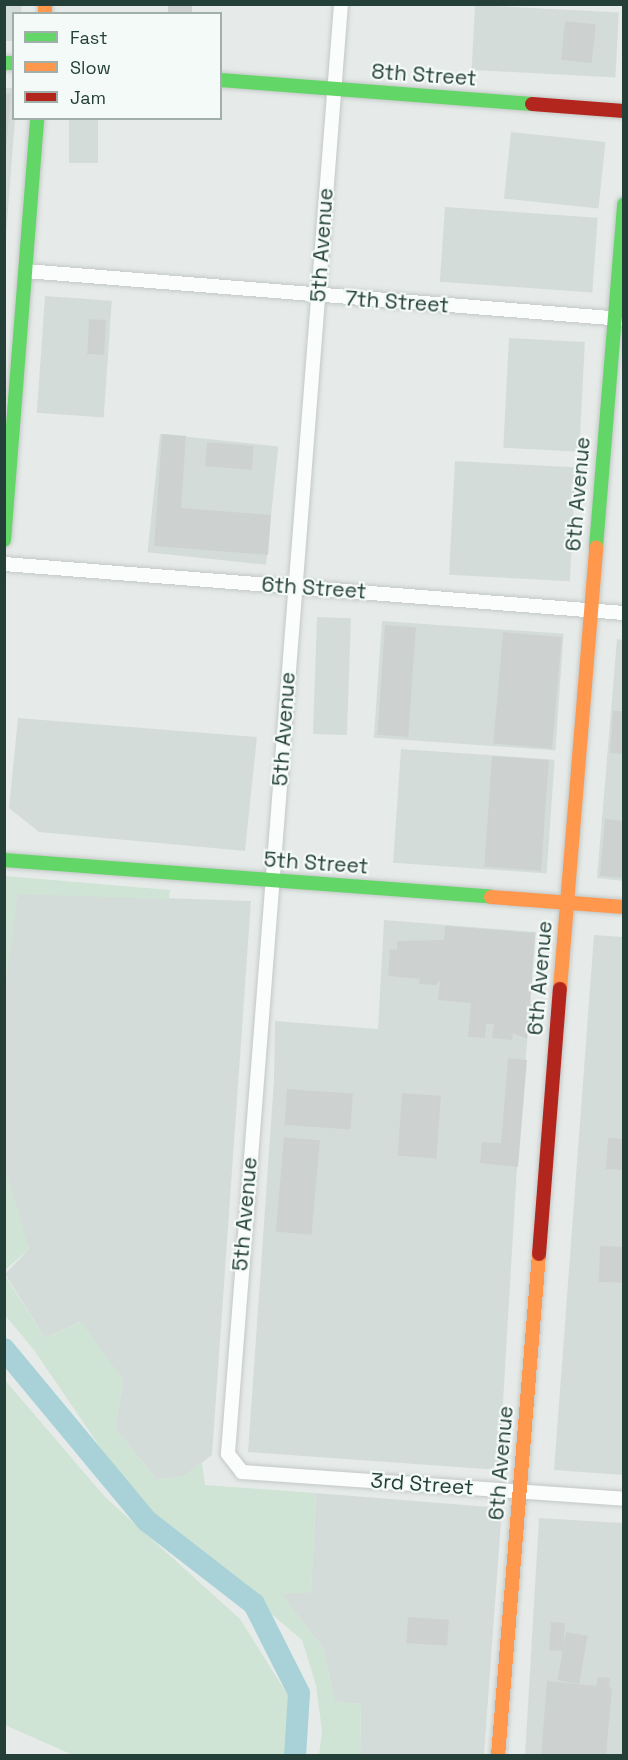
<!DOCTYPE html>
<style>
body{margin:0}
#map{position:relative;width:628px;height:1760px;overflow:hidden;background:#e6ebe9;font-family:"Space Grotesk",sans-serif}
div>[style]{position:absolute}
.built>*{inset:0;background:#d4dcd9;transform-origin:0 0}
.green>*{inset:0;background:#cfe4d5}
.river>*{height:22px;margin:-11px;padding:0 11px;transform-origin:11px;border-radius:11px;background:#a8d2d8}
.building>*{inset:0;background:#cdd2d0;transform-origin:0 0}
.roads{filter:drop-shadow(0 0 2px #c3c8c6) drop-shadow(0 0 2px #c3c8c6)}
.street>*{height:14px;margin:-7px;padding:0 7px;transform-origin:7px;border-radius:7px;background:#fbfcfc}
.fast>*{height:14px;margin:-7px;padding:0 7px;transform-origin:7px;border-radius:7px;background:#63d668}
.slow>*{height:14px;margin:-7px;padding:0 7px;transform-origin:7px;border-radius:7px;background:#ff974d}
.jam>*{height:14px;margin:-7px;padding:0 7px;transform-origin:7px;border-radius:7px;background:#b3261e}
span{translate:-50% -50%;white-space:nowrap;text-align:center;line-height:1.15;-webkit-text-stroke:4.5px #f4faf7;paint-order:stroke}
.street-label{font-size:21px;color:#233f37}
.frame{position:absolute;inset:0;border:6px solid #233f37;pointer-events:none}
.legend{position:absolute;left:12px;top:12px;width:210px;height:108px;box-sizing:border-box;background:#f4faf7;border:2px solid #a0afaa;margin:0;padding:8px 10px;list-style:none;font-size:18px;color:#233f37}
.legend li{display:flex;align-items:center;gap:12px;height:30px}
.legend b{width:30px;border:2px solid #a0afaa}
</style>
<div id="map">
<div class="built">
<div style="clip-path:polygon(4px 5px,22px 5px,21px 13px,14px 14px,13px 41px,5px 41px)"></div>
<div style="left:475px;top:5px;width:144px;height:65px;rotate:3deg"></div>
<div style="clip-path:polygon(4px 88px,13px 88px,15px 119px,5px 249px)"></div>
<div style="left:69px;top:119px;width:29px;height:44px"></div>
<div style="left:511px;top:132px;width:95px;height:67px;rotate:6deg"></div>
<div style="left:445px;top:207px;width:153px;height:75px;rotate:4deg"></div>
<div style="left:45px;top:296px;width:67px;height:117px;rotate:4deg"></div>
<div style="left:509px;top:338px;width:76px;height:110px;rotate:3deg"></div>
<div style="left:160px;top:434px;width:119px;height:119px;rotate:6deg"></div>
<div style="left:455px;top:461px;width:121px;height:114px;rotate:3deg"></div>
<div style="left:317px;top:617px;width:34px;height:117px;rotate:2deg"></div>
<div style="left:382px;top:621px;width:182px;height:117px;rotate:4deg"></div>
<div style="clip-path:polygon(617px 639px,623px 640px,623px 881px,597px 878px)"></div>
<div style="clip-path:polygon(18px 718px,257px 737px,245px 851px,39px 832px,9px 808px)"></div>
<div style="left:401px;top:749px;width:154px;height:114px;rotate:4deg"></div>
<div style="clip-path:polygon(17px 893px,251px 901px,212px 1455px,184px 1476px,157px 1480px,115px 1428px,123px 1380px,80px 1322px,45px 1338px,5px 1274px,29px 1249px,4px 1177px,4px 993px)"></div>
<div style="clip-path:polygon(384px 920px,536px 932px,517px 1167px,499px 1470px,248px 1452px,274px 1080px,275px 1021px,378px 1029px)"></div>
<div style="clip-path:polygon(594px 935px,623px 937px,623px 1475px,554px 1470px)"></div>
<div style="clip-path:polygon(316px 1493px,502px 1508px,484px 1755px,360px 1755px,361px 1704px,335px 1702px,323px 1648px,280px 1593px,311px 1592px)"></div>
<div style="clip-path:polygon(539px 1518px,623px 1523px,623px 1755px,525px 1756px)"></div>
</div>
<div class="green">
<div style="clip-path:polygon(5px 876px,170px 890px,169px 899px,17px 894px,5px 993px)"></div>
<div style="clip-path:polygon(5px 1177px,8px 1178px,29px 1249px,5px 1270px)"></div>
<div style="clip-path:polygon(4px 1274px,45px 1338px,81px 1322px,123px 1380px,115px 1428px,157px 1480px,184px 1476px,202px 1462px,205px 1485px,316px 1493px,311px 1592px,281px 1594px,323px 1648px,335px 1702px,361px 1704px,360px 1755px,319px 1755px,322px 1731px,316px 1685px,302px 1640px,151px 1512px,117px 1472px,34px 1350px,5px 1315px)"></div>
<div style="clip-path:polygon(4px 1379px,105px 1497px,240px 1619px,289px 1697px,285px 1755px,73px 1755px,5px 1725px)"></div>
</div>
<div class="river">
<div style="left:4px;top:1349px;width:224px;rotate:50.3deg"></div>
<div style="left:147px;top:1521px;width:135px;rotate:37.8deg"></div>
<div style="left:254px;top:1604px;width:100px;rotate:63.2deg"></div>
<div style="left:299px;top:1693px;width:63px;rotate:93.6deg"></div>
</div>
<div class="building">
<div style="left:168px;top:4px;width:24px;height:10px"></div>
<div style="left:565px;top:21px;width:31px;height:39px;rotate:6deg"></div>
<div style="clip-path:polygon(4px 93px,11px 94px,6px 151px,4px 151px)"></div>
<div style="left:89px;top:319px;width:17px;height:35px;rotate:3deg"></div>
<div style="clip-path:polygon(162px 434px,186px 436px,181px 508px,271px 515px,268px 555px,154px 546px)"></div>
<div style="left:207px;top:442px;width:47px;height:24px;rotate:5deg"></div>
<div style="left:385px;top:625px;width:31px;height:110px;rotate:4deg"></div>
<div style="left:503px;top:632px;width:59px;height:112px;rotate:5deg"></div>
<div style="clip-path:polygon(613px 711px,624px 711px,624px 754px,610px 753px)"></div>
<div style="left:492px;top:756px;width:57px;height:111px;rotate:4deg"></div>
<div style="clip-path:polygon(605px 819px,624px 821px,624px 878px,600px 876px)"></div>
<div style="clip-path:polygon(445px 926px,535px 933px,530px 1004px,535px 1004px,534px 1011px,529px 1010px,527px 1039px,513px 1033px,512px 1040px,492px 1038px,494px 1024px,486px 1024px,485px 1038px,468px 1037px,471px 1003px,438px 1000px,440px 980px,436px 985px,419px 984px,420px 979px,388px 976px,390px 949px,397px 950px,397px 941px,444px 940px)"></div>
<div style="clip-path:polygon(508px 1058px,527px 1060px,518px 1167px,480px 1163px,482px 1142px,501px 1143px)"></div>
<div style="left:287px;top:1089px;width:66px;height:36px;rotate:4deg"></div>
<div style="left:402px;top:1093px;width:39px;height:63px;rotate:4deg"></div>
<div style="left:284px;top:1137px;width:36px;height:95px;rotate:5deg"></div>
<div style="left:608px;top:1138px;width:16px;height:31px;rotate:4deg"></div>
<div style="left:600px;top:1246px;width:24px;height:36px;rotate:2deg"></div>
<div style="left:408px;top:1617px;width:41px;height:26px;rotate:4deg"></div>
<div style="left:551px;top:1622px;width:14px;height:28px;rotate:4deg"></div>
<div style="left:566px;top:1632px;width:22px;height:49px;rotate:10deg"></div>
<div style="clip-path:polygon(598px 1677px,610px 1678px,609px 1687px,612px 1688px,606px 1756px,541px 1756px,547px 1681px,596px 1686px)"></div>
</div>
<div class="roads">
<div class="street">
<div style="left:341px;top:4px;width:1454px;rotate:94.46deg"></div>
<div style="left:228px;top:1454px;width:23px;rotate:52deg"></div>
<div style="left:242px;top:1472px;width:383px;rotate:4deg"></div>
<div style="left:26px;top:271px;width:598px;rotate:4.6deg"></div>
<div style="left:4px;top:564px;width:622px;rotate:4.52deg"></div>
</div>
<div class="fast">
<div style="left:4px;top:63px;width:10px"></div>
<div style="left:220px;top:80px;width:313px;rotate:4.4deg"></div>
<div style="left:4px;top:540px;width:423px;rotate:-85.5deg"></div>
<div style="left:596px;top:547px;width:344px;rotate:-85.3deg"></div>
<div style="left:4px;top:860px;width:488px;rotate:4.3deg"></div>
</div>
<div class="slow">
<div style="left:45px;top:4px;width:10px;rotate:90deg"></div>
<div style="left:491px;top:897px;width:133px;rotate:4.3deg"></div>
<div style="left:560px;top:989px;width:443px;rotate:-85.3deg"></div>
<div style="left:498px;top:1756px;width:504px;rotate:-85.33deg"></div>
</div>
<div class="jam">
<div style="left:532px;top:104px;width:92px;rotate:4.4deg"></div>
<div style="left:539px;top:1254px;width:266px;rotate:-85.5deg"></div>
</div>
</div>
<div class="street-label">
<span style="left:424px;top:75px;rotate:4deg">8th Street</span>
<span style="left:322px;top:245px;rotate:-86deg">5th Avenue</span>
<span style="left:397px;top:302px;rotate:4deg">7th Street</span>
<span style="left:578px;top:494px;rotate:-85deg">6th Avenue</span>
<span style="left:314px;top:588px;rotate:4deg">6th Street</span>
<span style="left:284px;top:729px;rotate:-86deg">5th Avenue</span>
<span style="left:316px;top:863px;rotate:4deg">5th Street</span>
<span style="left:540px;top:978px;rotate:-85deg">6th Avenue</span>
<span style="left:245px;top:1214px;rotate:-85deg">5th Avenue</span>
<span style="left:501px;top:1463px;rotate:-85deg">6th Avenue</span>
<span style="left:422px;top:1484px;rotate:4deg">3rd Street</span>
</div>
<div class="frame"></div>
<ul class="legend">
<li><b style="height:8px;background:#63d668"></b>Fast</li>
<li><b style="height:8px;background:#ff974d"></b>Slow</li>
<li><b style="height:8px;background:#b3261e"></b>Jam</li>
</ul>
</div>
